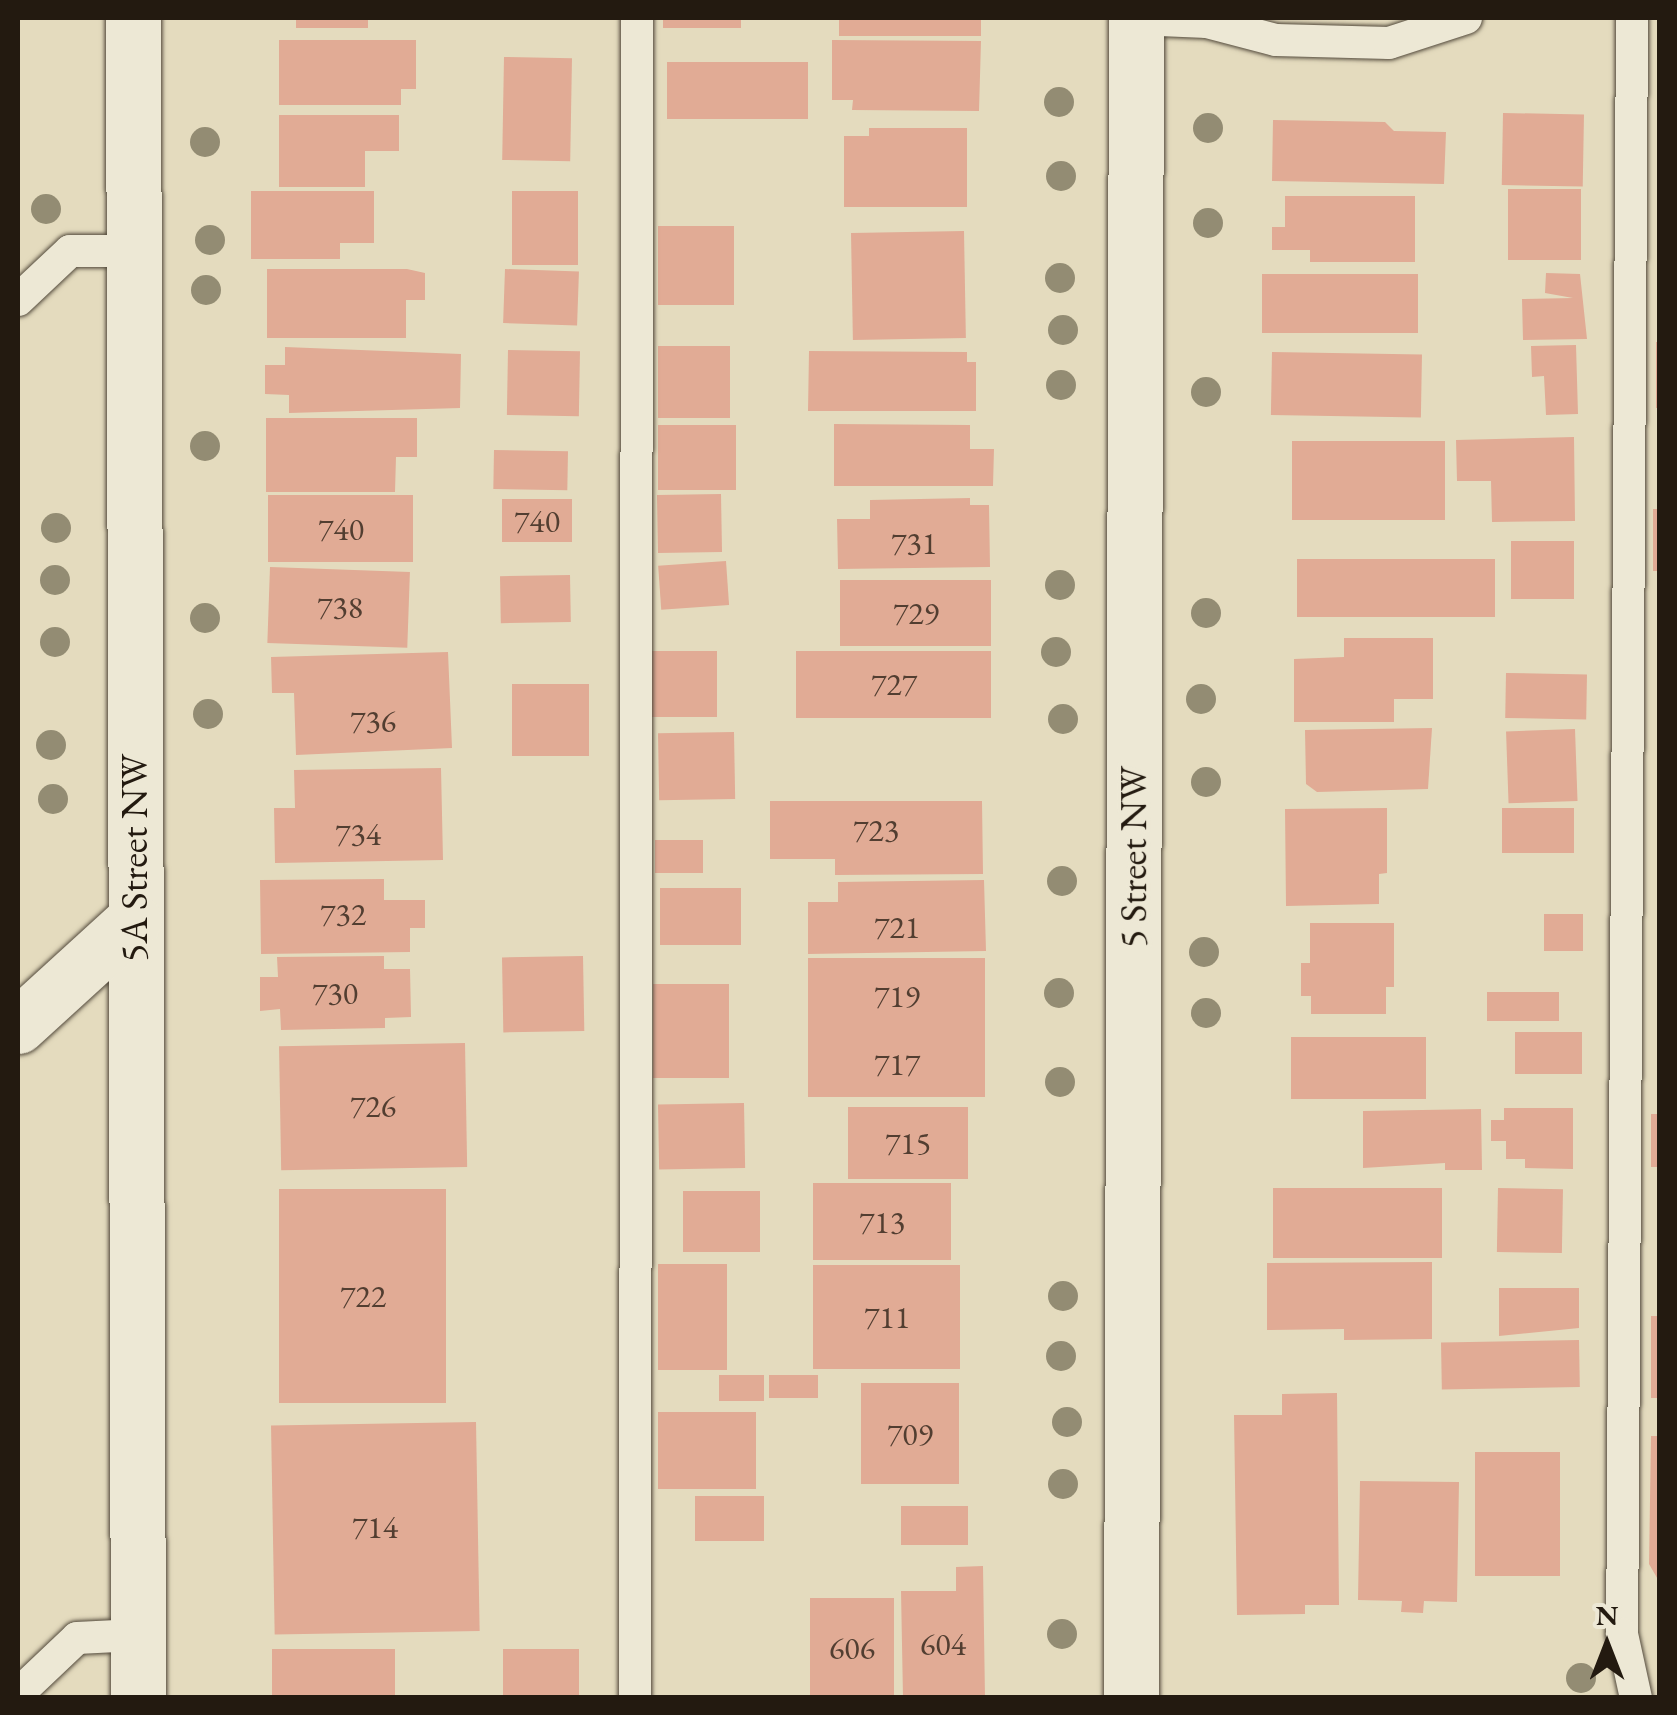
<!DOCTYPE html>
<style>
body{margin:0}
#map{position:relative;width:1677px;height:1715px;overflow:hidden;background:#e4dbbe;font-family:"EB Garamond",serif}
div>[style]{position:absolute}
.building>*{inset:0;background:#e1ab95;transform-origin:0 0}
.roads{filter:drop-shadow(0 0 2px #534a3c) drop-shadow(0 0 2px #534a3c)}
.lane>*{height:32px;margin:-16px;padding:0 16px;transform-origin:16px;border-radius:16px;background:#ede8d5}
.street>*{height:55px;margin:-27.5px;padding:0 27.5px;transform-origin:27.5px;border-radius:27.5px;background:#ede8d5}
.trees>*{width:30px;height:30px;margin:-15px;border-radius:50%;background:#938c73}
span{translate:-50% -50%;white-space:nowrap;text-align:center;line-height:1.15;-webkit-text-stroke:8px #ede8d5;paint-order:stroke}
.number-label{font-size:32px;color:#523e31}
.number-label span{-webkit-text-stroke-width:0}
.street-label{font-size:38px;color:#231a10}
.frame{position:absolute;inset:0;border:20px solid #231a10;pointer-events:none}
.north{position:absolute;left:1557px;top:1595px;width:100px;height:100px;-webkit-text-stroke:8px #ede8d5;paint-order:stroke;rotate:0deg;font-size:28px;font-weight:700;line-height:40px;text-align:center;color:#231a10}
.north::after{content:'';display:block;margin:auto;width:35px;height:45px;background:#231a10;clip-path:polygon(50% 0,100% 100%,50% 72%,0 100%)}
</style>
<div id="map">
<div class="building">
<div style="left:296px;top:18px;width:72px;height:10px"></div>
<div style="left:663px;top:18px;width:78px;height:10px"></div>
<div style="left:839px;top:18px;width:142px;height:18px"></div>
<div style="clip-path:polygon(279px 40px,416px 40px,416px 89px,401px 89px,401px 105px,279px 105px)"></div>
<div style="clip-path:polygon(832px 40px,981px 41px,979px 111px,852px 110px,853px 100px,832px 100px)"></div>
<div style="left:504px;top:57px;width:68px;height:103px;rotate:1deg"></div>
<div style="left:808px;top:62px;width:57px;height:141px;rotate:90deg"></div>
<div style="left:1503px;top:113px;width:81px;height:72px;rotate:1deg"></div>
<div style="clip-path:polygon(279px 115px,399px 115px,399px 151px,365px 151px,365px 187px,279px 187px)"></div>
<div style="clip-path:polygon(1273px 120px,1385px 122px,1394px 131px,1446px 132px,1444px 184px,1272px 181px)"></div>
<div style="clip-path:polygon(869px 128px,967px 128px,967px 207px,844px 207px,844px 136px,869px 136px)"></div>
<div style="left:1508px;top:189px;width:73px;height:71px"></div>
<div style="clip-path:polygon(251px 191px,374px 191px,374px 243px,340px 243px,340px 259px,251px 259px)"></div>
<div style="left:512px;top:191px;width:66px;height:74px"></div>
<div style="clip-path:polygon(1285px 196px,1415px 196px,1415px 262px,1310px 262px,1310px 250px,1272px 250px,1272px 227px,1285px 227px)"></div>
<div style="left:658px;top:226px;width:76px;height:79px"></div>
<div style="left:964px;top:231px;width:107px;height:113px;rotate:89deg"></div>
<div style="clip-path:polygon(267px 269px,407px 269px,425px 273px,425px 300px,406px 300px,406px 338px,267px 338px)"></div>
<div style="left:505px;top:269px;width:74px;height:54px;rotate:2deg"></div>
<div style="clip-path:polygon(1546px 273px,1580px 274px,1587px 339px,1523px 340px,1522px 299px,1573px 298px,1545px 293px)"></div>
<div style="left:1262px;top:274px;width:156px;height:59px"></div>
<div style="left:1656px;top:342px;width:4px;height:66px"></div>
<div style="clip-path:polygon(1576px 345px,1578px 414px,1546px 415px,1544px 376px,1532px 377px,1531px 346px)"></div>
<div style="left:658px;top:346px;width:72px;height:72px"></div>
<div style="clip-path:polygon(285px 347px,461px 354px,460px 408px,289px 413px,289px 395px,265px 394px,265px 365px,285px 365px)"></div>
<div style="left:508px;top:350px;width:72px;height:65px;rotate:1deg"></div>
<div style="clip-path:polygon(809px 351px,967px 352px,967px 362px,976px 362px,976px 411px,808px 411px)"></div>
<div style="left:1272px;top:352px;width:150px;height:63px;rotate:1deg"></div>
<div style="clip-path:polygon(266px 418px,417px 418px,417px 457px,396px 457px,395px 492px,266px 492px)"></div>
<div style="clip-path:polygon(834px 424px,970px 425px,970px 449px,994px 449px,993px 486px,834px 486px)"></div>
<div style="left:736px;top:425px;width:65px;height:78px;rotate:90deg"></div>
<div style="clip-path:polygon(1574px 437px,1575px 521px,1492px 522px,1491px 481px,1457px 481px,1456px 440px)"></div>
<div style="left:1292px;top:441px;width:153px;height:79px"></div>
<div style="left:494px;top:450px;width:74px;height:39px;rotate:1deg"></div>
<div style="left:721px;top:494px;width:58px;height:64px;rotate:89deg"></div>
<div style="left:268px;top:495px;width:145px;height:67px"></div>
<div style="clip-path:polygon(970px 498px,970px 505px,989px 505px,990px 567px,838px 569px,837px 519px,870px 519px,870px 500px)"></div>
<div style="left:572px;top:499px;width:43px;height:70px;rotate:90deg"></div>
<div style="left:1653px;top:509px;width:7px;height:62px"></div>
<div style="left:1511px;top:541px;width:63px;height:58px"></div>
<div style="left:1297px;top:559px;width:198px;height:58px"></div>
<div style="left:726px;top:561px;width:44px;height:68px;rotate:86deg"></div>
<div style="left:270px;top:567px;width:140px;height:76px;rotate:2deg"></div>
<div style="left:570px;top:575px;width:47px;height:70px;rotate:89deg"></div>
<div style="left:840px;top:580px;width:151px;height:66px"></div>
<div style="clip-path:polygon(1344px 638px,1433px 638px,1433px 699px,1394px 699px,1394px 722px,1294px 722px,1294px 659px,1344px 657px)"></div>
<div style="left:717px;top:651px;width:66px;height:69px;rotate:90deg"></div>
<div style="left:796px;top:651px;width:195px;height:67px"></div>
<div style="clip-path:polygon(448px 652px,452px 748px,296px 755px,294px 693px,272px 693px,271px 657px)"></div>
<div style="left:1506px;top:673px;width:81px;height:45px;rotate:1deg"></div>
<div style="left:512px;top:684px;width:77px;height:72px"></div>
<div style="clip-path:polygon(1432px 728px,1428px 789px,1317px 792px,1306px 784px,1305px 730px)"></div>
<div style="left:1575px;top:729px;width:72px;height:69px;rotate:88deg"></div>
<div style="left:734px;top:732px;width:67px;height:76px;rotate:89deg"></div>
<div style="clip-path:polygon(441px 768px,443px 860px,275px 863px,274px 808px,295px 808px,294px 770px)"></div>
<div style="clip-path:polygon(770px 801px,982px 801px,983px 874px,835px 875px,835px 859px,770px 859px)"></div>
<div style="clip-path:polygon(1387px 808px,1387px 873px,1379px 874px,1379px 904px,1286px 906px,1285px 809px)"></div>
<div style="left:1502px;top:808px;width:72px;height:45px"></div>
<div style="left:703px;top:840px;width:33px;height:48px;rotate:90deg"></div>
<div style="clip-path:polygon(384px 879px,384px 900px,425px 900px,425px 928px,410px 928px,410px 952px,261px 954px,260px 880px)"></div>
<div style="clip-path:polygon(984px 880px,986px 951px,808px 954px,808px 902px,838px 902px,838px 882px)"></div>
<div style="left:741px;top:888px;width:57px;height:81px;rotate:90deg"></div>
<div style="left:1544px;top:914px;width:39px;height:37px"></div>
<div style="clip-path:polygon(1310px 923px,1394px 923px,1394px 987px,1386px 987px,1386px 1014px,1311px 1014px,1311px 996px,1301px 996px,1301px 963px,1310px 963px)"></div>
<div style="clip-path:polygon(384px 956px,384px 969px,410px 969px,411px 1017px,385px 1018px,385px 1028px,281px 1030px,280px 1009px,260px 1011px,260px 977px,278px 977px,277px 957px)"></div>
<div style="left:583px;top:956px;width:75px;height:81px;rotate:89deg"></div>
<div style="left:985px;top:958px;width:139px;height:177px;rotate:90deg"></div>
<div style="left:653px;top:984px;width:76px;height:94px"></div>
<div style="left:1487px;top:992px;width:72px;height:29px"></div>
<div style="left:1515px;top:1032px;width:67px;height:42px"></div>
<div style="left:1291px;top:1037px;width:135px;height:62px"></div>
<div style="left:465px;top:1043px;width:124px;height:186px;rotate:89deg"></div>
<div style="left:744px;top:1103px;width:65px;height:86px;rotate:89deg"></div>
<div style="left:848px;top:1107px;width:120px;height:72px"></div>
<div style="clip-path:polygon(1504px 1108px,1573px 1108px,1573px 1169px,1525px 1168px,1525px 1159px,1506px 1159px,1506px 1141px,1491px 1141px,1491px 1120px,1504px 1120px)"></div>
<div style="clip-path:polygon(1481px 1109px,1482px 1170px,1445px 1170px,1445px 1163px,1363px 1168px,1363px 1111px)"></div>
<div style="left:1660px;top:1114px;width:53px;height:9px;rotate:90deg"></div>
<div style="left:813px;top:1183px;width:138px;height:77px"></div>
<div style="left:1273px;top:1188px;width:169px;height:70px"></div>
<div style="left:1498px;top:1188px;width:65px;height:64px;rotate:1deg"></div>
<div style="left:279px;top:1189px;width:167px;height:214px"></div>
<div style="left:683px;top:1191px;width:77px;height:61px"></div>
<div style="clip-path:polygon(1432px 1262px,1432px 1339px,1344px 1340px,1344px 1329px,1267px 1330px,1267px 1263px)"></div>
<div style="left:658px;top:1264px;width:69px;height:106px"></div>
<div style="left:813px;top:1265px;width:147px;height:104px"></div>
<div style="clip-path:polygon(1499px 1288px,1579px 1288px,1579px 1328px,1499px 1336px)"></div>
<div style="left:1651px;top:1316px;width:9px;height:82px"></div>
<div style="left:1579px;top:1340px;width:47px;height:138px;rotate:89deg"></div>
<div style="left:719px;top:1375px;width:45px;height:26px"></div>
<div style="left:818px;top:1375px;width:23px;height:49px;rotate:90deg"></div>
<div style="left:861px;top:1383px;width:98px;height:101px"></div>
<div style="clip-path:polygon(1337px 1393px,1339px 1605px,1305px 1605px,1305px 1614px,1237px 1615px,1234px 1415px,1282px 1415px,1282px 1394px)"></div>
<div style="left:658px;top:1412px;width:98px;height:77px"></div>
<div style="left:476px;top:1422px;width:209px;height:205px;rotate:89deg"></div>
<div style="clip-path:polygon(1651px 1436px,1660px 1436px,1660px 1583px,1649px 1564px)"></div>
<div style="left:1475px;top:1452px;width:85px;height:124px"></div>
<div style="clip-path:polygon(1360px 1481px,1459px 1482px,1457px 1602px,1424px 1601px,1423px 1613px,1401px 1612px,1402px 1601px,1358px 1600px)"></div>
<div style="left:695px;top:1496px;width:69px;height:45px"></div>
<div style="left:968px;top:1506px;width:39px;height:67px;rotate:90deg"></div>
<div style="clip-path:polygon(983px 1566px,985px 1698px,903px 1698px,901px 1591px,956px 1591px,956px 1567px)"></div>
<div style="left:810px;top:1598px;width:84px;height:100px"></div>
<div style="left:395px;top:1649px;width:49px;height:123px;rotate:90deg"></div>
<div style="left:579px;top:1649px;width:49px;height:76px;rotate:90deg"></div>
</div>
<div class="roads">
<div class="lane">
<div style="left:1632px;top:18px;width:1616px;rotate:90.35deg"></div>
<div style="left:1622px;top:1634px;width:66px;rotate:77.7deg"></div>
<div style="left:1136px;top:19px;width:71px;rotate:2.4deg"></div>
<div style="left:1207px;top:22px;width:71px;rotate:14.6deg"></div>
<div style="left:1276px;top:40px;width:113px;rotate:1.5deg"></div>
<div style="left:1389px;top:43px;width:81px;rotate:-18deg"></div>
<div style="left:18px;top:300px;width:71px;rotate:-43.3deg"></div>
<div style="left:70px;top:251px;width:63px"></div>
<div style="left:18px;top:1694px;width:81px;rotate:-43.5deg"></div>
<div style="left:77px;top:1638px;width:60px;rotate:-2.9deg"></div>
<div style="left:635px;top:1698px;width:1680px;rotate:-89.93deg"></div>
</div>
<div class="street">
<div style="left:133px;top:18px;width:1680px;rotate:89.83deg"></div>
<div style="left:18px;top:1026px;width:157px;rotate:-42.4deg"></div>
<div style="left:1131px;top:1698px;width:1680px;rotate:-89.83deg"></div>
</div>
</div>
<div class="trees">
<div style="left:1059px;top:102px"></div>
<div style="left:1208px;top:128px"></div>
<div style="left:205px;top:142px"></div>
<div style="left:1061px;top:176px"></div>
<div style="left:46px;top:209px"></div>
<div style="left:1208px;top:223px"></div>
<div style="left:210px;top:240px"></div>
<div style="left:1060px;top:278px"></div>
<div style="left:206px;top:290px"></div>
<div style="left:1063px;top:330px"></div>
<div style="left:1061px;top:385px"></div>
<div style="left:1206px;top:392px"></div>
<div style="left:205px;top:446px"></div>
<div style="left:56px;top:528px"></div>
<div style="left:55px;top:580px"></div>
<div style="left:1060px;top:585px"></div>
<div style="left:1206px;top:613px"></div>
<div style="left:205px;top:618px"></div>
<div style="left:55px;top:642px"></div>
<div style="left:1056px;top:652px"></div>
<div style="left:1201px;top:699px"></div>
<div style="left:208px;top:714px"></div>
<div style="left:1063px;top:719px"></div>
<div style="left:51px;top:745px"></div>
<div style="left:1206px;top:782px"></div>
<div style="left:53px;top:799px"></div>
<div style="left:1062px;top:881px"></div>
<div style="left:1204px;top:952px"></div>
<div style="left:1059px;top:993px"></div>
<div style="left:1206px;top:1013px"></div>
<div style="left:1060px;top:1082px"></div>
<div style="left:1063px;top:1296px"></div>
<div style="left:1061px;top:1356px"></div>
<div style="left:1067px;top:1422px"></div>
<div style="left:1063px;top:1484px"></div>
<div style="left:1062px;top:1634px"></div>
<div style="left:1581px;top:1678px"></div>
</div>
<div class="number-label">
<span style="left:537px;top:521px">740</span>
<span style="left:341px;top:529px">740</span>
<span style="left:914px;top:543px">731</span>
<span style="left:340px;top:607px">738</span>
<span style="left:916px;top:613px">729</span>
<span style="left:894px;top:684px">727</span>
<span style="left:373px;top:721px">736</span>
<span style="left:876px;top:830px">723</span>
<span style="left:358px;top:834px">734</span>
<span style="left:343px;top:914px">732</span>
<span style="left:897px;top:927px">721</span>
<span style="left:335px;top:993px">730</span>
<span style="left:897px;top:996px">719</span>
<span style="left:897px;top:1064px">717</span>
<span style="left:373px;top:1106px">726</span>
<span style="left:908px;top:1143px">715</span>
<span style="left:882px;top:1222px">713</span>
<span style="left:363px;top:1296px">722</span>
<span style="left:887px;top:1317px">711</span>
<span style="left:910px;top:1434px">709</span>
<span style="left:375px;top:1527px">714</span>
<span style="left:943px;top:1644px">604</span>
<span style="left:852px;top:1648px">606</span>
</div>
<div class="street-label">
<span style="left:1133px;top:857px;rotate:-90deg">5 Street NW</span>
<span style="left:134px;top:858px;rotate:-90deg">5A Street NW</span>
</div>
<div class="frame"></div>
<div class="north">N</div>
</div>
